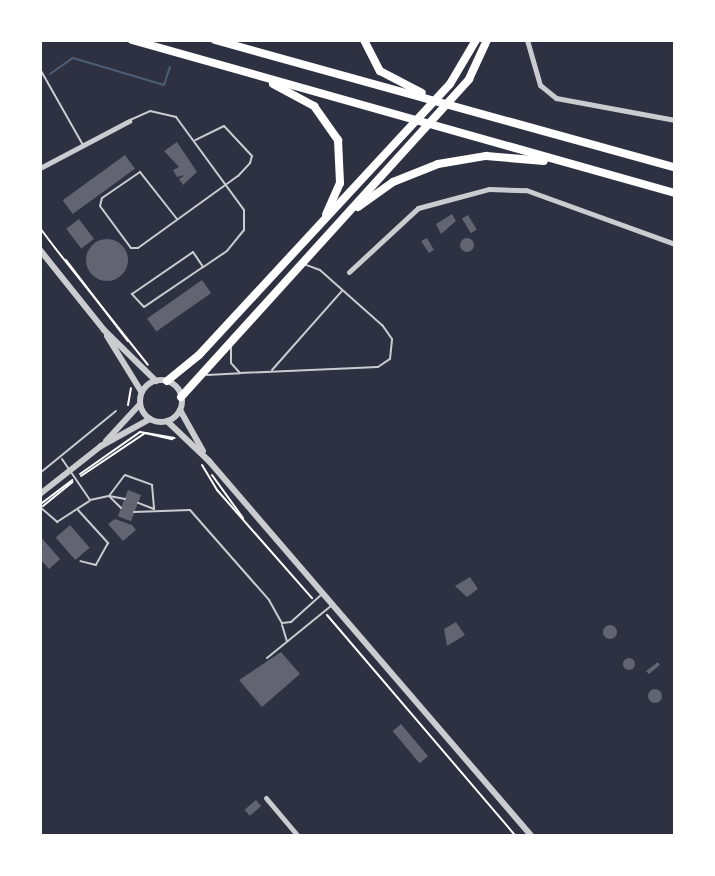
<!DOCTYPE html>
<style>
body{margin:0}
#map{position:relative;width:715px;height:876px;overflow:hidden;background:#2d3142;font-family:Signika,sans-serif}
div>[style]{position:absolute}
.stream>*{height:2px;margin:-1px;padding:0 1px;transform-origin:1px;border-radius:1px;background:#4f5d75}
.building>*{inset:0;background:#626471;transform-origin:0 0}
.round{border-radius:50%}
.path>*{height:2px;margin:-1px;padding:0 1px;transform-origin:1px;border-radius:1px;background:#fff}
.service>*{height:2px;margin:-1px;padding:0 1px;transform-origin:1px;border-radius:1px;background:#caccd0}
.minor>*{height:5px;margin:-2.5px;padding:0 2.5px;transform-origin:2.5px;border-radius:2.5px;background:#caccd0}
.tertiary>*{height:6px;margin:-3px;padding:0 3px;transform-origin:3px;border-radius:3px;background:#caccd0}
.tertiary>.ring{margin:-3px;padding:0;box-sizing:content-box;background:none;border:6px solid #caccd0;border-radius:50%}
.motorway>*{height:8px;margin:-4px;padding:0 4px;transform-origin:4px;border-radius:4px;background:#fff}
span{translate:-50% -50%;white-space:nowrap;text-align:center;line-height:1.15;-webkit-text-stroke:6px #fff;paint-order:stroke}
.frame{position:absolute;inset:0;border:42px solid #fff;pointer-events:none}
</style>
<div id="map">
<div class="stream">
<div style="left:50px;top:74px;width:28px;rotate:-35deg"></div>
<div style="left:73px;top:58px;width:95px;rotate:16.5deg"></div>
<div style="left:164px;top:85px;width:19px;rotate:-72deg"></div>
</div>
<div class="building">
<div style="clip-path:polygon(177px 142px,197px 172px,183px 185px,179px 179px,185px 175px,177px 177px,173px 170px,179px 167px,164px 151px)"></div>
<div style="left:125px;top:155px;width:17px;height:77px;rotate:54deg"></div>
<div style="clip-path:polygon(452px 214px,456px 221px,441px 234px,436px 224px)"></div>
<div style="left:468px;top:215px;width:17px;height:7px;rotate:59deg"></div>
<div style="left:79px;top:219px;width:25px;height:16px;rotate:53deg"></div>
<div style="clip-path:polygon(427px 238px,434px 250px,429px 253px,421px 241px)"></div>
<div class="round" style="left:460px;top:238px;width:14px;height:14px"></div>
<div class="round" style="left:86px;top:239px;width:42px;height:42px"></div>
<div style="left:202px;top:280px;width:16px;height:67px;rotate:55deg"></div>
<div style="left:128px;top:490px;width:14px;height:28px;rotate:21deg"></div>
<div style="clip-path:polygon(115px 519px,132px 525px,136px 530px,123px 541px,108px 524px)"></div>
<div style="left:70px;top:525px;width:30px;height:19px;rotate:49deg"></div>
<div style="clip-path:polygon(40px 536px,60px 559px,49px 569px,40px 559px)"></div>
<div style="clip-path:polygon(470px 577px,478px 589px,467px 597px,455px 586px)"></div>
<div style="clip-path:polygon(456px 622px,465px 635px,447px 646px,444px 629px)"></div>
<div class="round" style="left:603px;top:625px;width:14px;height:14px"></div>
<div style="clip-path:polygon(281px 652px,300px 674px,262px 707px,239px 680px)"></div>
<div class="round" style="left:623px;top:658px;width:12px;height:12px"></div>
<div style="clip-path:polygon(658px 662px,660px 665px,649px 674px,646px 671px)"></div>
<div class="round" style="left:648px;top:689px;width:14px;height:14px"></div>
<div style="left:401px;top:724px;width:42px;height:11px;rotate:50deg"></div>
<div style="left:256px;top:800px;width:8px;height:15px;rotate:50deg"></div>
</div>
<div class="path">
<div style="left:40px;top:228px;width:26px;rotate:53deg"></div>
<div style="left:55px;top:248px;width:149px;rotate:51.5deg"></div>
<div style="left:66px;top:260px;width:102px;rotate:52.6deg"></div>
<div style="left:128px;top:405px;width:17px;rotate:-80deg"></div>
<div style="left:202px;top:465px;width:29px;rotate:59deg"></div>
<div style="left:217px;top:490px;width:144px;rotate:48.7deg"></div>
<div style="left:80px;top:474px;width:73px;rotate:-35deg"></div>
<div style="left:140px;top:432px;width:35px;rotate:10deg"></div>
<div style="left:212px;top:475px;width:53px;rotate:54.2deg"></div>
<div style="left:81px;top:476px;width:77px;rotate:-33.9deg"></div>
<div style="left:145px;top:433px;width:28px;rotate:13deg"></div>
<div style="left:42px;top:503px;width:38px;rotate:-37deg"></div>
<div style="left:43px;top:506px;width:38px;rotate:-39deg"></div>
<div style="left:327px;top:615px;width:291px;rotate:49.5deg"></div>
</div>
<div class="service">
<div style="left:40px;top:69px;width:87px;rotate:60.5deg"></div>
<div style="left:130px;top:120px;width:22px;rotate:-24deg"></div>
<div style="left:150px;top:111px;width:27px;rotate:13deg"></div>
<div style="left:176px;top:117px;width:115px;rotate:53.8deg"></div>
<div style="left:244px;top:210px;width:20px;rotate:90deg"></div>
<div style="left:244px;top:230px;width:27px;rotate:129deg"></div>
<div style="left:227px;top:251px;width:29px;rotate:146deg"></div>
<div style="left:203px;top:267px;width:71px;rotate:145.9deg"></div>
<div style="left:144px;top:307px;width:18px;rotate:-133deg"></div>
<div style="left:132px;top:294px;width:74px;rotate:-34.5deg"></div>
<div style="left:193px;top:252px;width:18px;rotate:56deg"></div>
<div style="left:177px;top:219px;width:60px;rotate:-128.2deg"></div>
<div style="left:140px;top:172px;width:46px;rotate:145.6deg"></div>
<div style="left:102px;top:198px;width:8px;rotate:104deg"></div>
<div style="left:100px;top:206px;width:52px;rotate:53.6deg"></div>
<div style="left:131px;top:248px;width:7px"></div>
<div style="left:138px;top:248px;width:123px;rotate:-35.8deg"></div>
<div style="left:238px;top:176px;width:18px;rotate:-47deg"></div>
<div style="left:250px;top:163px;width:7px;rotate:-74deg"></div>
<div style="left:252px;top:156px;width:41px;rotate:-133deg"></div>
<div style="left:224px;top:126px;width:32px;rotate:154deg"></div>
<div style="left:272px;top:370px;width:106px;rotate:-48.5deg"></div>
<div style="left:240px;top:373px;width:138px;rotate:-2.5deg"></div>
<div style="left:378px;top:367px;width:14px;rotate:-34deg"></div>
<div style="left:390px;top:359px;width:20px;rotate:-84deg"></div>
<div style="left:392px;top:339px;width:16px;rotate:-125deg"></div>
<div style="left:383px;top:326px;width:84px;rotate:-138.4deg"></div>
<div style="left:320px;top:270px;width:15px;rotate:-160deg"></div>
<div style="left:207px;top:375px;width:33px;rotate:-3deg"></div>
<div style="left:240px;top:373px;width:13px;rotate:-132deg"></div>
<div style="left:231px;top:363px;width:15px;rotate:-90deg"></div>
<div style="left:62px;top:459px;width:50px;rotate:55.7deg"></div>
<div style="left:90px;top:500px;width:19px;rotate:-12deg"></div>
<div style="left:109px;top:496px;width:17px;rotate:45deg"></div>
<div style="left:40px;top:473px;width:98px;rotate:-39.2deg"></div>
<div style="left:125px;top:499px;width:16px;rotate:-169deg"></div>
<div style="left:109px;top:496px;width:26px;rotate:-53deg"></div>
<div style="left:125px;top:475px;width:29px;rotate:20deg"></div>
<div style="left:152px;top:485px;width:24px;rotate:85deg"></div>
<div style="left:154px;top:509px;width:17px;rotate:-159deg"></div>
<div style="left:40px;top:507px;width:23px;rotate:41deg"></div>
<div style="left:57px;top:522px;width:38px;rotate:-33deg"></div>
<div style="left:78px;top:510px;width:45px;rotate:47.7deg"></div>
<div style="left:108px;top:543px;width:25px;rotate:119deg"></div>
<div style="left:96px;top:565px;width:16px;rotate:-166deg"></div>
<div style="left:134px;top:512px;width:56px;rotate:-2deg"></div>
<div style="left:190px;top:510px;width:120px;rotate:48.7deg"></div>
<div style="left:269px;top:600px;width:26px;rotate:61deg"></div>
<div style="left:282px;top:623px;width:9px;rotate:-6deg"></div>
<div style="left:291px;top:622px;width:40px;rotate:-42deg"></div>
<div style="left:282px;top:625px;width:17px;rotate:73deg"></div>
<div style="left:267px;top:658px;width:82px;rotate:-39.1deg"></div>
</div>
<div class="minor">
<div style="left:527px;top:40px;width:47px;rotate:73.9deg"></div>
<div style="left:540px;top:85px;width:21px;rotate:39deg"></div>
<div style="left:556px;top:98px;width:121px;rotate:10.5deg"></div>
<div style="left:40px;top:168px;width:101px;rotate:-27.8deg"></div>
<div style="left:349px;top:272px;width:94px;rotate:-42.8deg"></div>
<div style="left:418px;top:208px;width:73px;rotate:-15deg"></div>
<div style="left:489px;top:189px;width:37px;rotate:2deg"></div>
<div style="left:526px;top:190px;width:158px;rotate:19.9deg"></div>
<div style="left:266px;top:798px;width:50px;rotate:49.9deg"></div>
</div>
<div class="tertiary">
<div style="left:40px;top:250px;width:102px;rotate:51.3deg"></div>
<div style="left:104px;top:330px;width:73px;rotate:44.4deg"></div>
<div style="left:107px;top:336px;width:65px;rotate:58.3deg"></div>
<div class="ring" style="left:140px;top:380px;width:36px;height:36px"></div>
<div style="left:180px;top:410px;width:47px;rotate:60.7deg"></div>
<div style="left:167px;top:421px;width:58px;rotate:43.6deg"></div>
<div style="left:209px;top:461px;width:494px;rotate:49.3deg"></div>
<div style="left:106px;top:441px;width:50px;rotate:-47.4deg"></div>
<div style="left:40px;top:494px;width:78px;rotate:-38.2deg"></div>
<div style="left:101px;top:446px;width:56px;rotate:-28.9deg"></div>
</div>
<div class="motorway">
<div style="left:132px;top:40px;width:564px;rotate:15.74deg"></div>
<div style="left:215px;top:40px;width:477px;rotate:15.5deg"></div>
<div style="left:364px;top:40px;width:35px;rotate:63deg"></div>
<div style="left:380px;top:71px;width:47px;rotate:27.6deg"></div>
<div style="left:273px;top:84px;width:47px;rotate:28.2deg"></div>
<div style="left:314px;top:106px;width:42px;rotate:54.8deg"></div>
<div style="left:338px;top:140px;width:43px;rotate:87.3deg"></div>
<div style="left:340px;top:183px;width:34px;rotate:114deg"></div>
<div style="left:358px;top:207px;width:43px;rotate:-35.5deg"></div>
<div style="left:393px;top:182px;width:48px;rotate:-21.8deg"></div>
<div style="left:438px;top:164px;width:49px;rotate:-9.5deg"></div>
<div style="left:486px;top:156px;width:58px;rotate:4.9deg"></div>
<div style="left:167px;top:381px;width:41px;rotate:-39.1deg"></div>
<div style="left:199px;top:355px;width:369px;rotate:-47.2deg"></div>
<div style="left:450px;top:84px;width:51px;rotate:-59.4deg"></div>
<div style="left:181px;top:397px;width:429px;rotate:-47.8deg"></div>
<div style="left:469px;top:79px;width:43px;rotate:-65.2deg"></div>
</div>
<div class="frame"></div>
</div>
